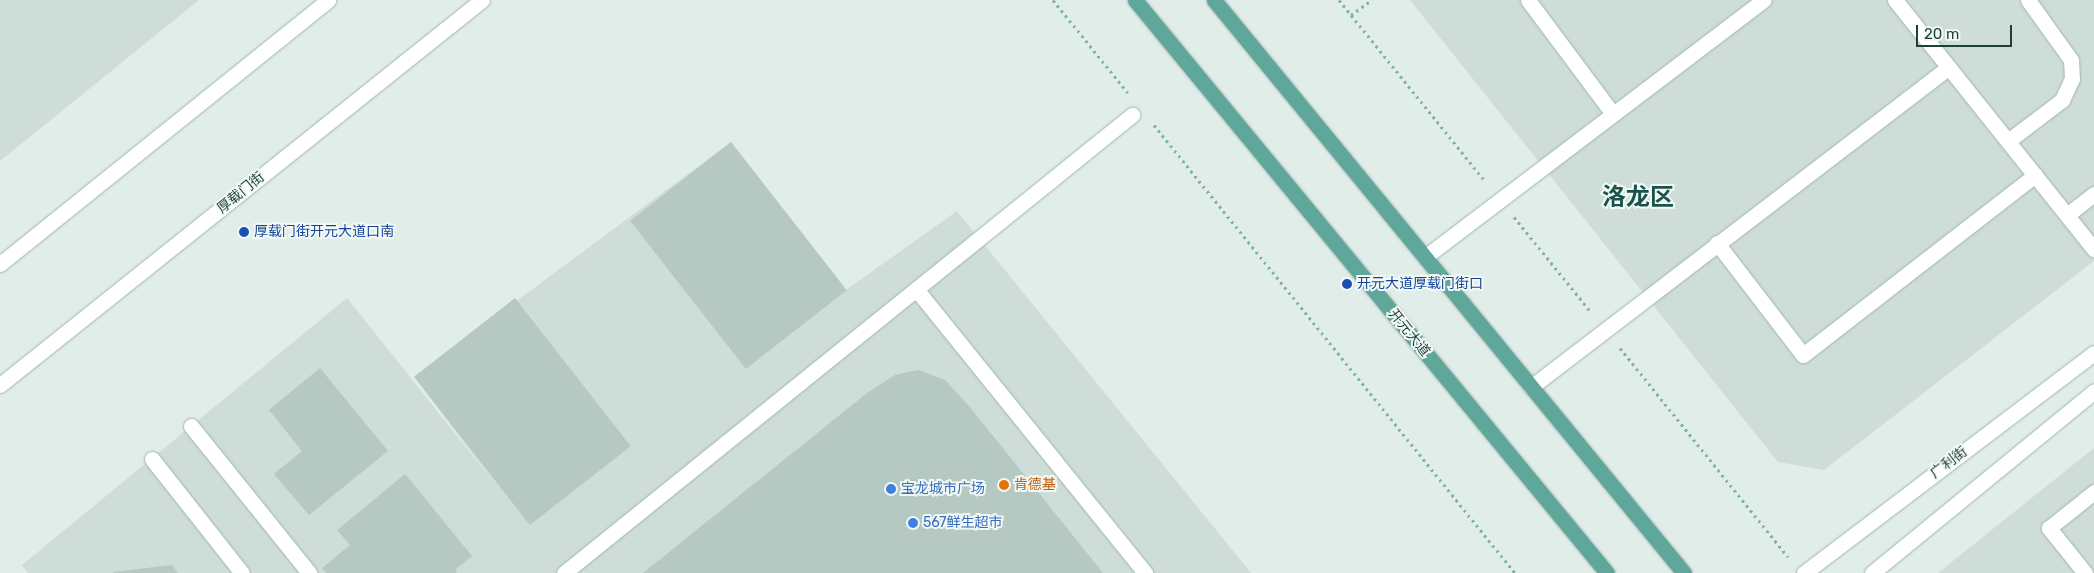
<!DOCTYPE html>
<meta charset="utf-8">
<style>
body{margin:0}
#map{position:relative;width:2094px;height:573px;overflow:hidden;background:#e0ede8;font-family:Rubik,"Noto Sans SC",sans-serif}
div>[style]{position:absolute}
.built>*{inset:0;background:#ceddd7}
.building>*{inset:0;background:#b5c8c1;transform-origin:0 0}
.path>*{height:3px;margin-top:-1.5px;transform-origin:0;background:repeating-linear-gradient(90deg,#7eb3a7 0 2.5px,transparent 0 6.5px)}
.roads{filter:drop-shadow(0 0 1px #a2b5b0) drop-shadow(0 0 1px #a2b5b0)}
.lane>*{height:15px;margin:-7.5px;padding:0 7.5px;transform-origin:7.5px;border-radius:7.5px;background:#fff}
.street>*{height:15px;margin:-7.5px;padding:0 7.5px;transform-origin:7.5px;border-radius:7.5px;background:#fff}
.secondary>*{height:15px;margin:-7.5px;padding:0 7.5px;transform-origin:7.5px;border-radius:7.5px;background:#fff}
.primary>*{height:15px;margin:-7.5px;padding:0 7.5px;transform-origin:7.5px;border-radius:7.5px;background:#60a79b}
.dots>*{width:14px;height:14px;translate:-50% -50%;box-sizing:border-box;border:2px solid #f1f9f6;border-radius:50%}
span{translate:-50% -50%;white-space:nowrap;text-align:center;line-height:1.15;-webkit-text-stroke:4px #f1f9f6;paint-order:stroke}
.street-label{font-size:14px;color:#1f3f39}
.transit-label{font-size:14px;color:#164399}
.left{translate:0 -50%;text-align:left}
.food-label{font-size:14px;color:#c56008}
.shop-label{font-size:14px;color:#366cbe}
.town-label{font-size:24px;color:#19534a;font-weight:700}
.scale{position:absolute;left:1916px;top:25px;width:96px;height:22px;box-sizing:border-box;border:2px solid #1f3f39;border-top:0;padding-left:6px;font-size:15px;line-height:18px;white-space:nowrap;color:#1f3f39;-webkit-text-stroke:4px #f1f9f6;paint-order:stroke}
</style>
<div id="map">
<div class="built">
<div style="clip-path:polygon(0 0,199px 0,0 161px)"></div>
<div style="clip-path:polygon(1410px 0,2094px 0,2094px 261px,1824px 470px,1778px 462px)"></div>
<div style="clip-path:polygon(731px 142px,846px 290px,957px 211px,1251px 573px,28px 573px,22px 565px,347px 298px,497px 486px,414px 377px)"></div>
<div style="clip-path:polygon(2094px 448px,2094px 573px,1938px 573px)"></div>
</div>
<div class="building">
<div style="left:731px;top:142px;width:188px;height:128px;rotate:52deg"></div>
<div style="left:515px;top:298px;width:188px;height:128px;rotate:52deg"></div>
<div style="clip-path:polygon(320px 368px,388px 451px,309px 515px,274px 474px,302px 451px,269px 410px)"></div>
<div style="clip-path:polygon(918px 370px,945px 380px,969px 406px,1103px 573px,643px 573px,867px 393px,895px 375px)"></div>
<div style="clip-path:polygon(405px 474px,472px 556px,455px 570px,457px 573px,326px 573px,322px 568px,350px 545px,337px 530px)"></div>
<div style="clip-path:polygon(172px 565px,178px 573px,113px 573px,113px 572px)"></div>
</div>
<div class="path">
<div style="left:1053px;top:0;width:119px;rotate:51.1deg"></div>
<div style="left:1339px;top:0;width:233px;rotate:51.1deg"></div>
<div style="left:1351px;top:15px;width:26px;rotate:-36deg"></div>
<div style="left:1154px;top:125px;width:575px;rotate:51.14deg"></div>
<div style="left:1514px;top:217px;width:122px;rotate:51deg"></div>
<div style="left:1620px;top:348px;width:268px;rotate:51.2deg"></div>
</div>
<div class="roads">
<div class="lane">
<div style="left:1528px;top:0;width:142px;rotate:53.3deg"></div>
<div style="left:1895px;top:0;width:319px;rotate:51.4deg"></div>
<div style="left:2008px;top:141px;width:68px;rotate:-37.2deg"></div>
<div style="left:2062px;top:100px;width:23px;rotate:-65deg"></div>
<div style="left:2072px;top:79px;width:19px;rotate:-93deg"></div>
<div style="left:2071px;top:60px;width:74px;rotate:-125.6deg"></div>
<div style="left:2067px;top:215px;width:34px;rotate:-38deg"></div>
<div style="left:1717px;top:243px;width:141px;rotate:52.5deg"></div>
<div style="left:1803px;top:355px;width:294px;rotate:-37.8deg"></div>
<div style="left:1425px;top:257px;width:425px;rotate:-37.2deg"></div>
<div style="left:1531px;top:387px;width:526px;rotate:-37.44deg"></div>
<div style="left:2085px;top:573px;width:58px;rotate:-128.7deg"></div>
<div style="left:2049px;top:528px;width:58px;rotate:-38.7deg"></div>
</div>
<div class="street">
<div style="left:916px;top:289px;width:365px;rotate:51.1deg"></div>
<div style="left:191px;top:426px;width:189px;rotate:51.2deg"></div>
<div style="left:152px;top:459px;width:145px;rotate:51.7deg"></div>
<div style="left:564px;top:573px;width:730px;rotate:-38.88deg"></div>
</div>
<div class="secondary">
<div style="left:0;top:264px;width:421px;rotate:-38.8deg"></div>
<div style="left:0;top:385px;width:617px;rotate:-38.62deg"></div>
<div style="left:1804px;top:573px;width:364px;rotate:-37.2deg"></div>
<div style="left:1872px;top:573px;width:287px;rotate:-39.3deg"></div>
</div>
<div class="primary">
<div style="left:1135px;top:0;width:742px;rotate:50.52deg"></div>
<div style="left:1214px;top:0;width:741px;rotate:50.64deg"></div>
</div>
</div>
<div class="dots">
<div style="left:244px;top:232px;background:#1a4fb4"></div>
<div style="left:1347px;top:284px;background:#1a4fb4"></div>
<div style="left:1004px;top:485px;background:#e8710a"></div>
<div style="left:891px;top:489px;background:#3f7fe0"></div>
<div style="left:913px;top:523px;background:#3f7fe0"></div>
</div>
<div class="street-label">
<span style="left:241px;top:193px;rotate:-39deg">厚载门街</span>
<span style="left:1409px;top:333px;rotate:51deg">开元大道</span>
<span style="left:1949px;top:463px;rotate:-37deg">广利街</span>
</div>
<div class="transit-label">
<span class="left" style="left:254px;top:232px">厚载门街开元大道口南</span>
<span class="left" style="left:1357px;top:284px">开元大道厚载门街口</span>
</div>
<div class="food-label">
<span class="left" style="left:1014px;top:485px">肯德基</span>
</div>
<div class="shop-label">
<span class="left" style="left:901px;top:489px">宝龙城市广场</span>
<span class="left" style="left:923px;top:523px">567鲜生超市</span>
</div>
<div class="town-label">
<span style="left:1638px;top:198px">洛龙区</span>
</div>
<div class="scale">20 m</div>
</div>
